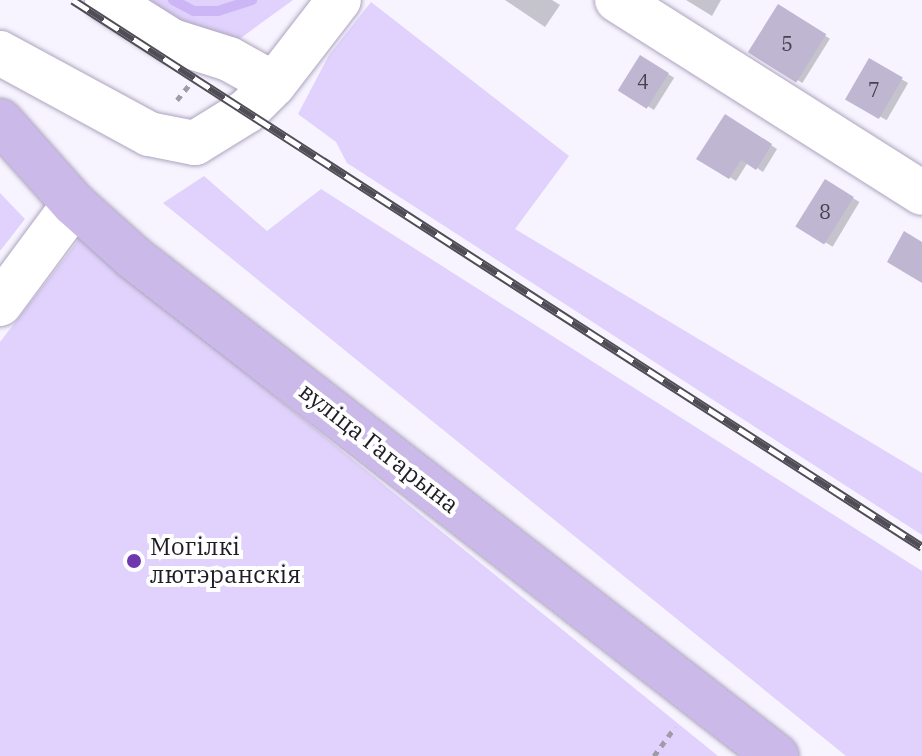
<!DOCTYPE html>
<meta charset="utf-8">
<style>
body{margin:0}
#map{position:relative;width:922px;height:756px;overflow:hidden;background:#f7f4ff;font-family:"IBM Plex Serif",serif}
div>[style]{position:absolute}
.green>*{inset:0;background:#e0d2fc}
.shadow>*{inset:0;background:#0003;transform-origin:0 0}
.stream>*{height:10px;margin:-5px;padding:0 5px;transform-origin:5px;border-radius:5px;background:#cdb6f6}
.building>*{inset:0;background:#bfb6d1;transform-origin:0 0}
.path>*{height:5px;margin-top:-2.5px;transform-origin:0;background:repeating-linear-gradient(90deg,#9f9ca7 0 6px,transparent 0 12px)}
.roads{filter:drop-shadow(0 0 2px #ada4be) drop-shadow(0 0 2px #ada4be)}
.minor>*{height:44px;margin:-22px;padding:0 22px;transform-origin:22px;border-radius:22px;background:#fff}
.major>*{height:44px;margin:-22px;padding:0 22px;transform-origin:22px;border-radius:22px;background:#cbb9ea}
.rail>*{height:9px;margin-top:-4.5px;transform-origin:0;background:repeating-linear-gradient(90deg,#fff 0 18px,#504d57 0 36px);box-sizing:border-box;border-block:2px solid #504d57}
.dots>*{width:22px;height:22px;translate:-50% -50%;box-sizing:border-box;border:4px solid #fff;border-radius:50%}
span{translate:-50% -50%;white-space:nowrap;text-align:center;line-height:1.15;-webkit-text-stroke:8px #fff;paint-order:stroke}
.number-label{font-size:20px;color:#474251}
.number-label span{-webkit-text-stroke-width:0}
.street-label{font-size:24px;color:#1f1c26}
.poi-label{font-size:24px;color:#1f1c26}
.left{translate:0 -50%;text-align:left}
</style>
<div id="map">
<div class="green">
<div style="clip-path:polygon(123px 0,293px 0,238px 40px,213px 45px)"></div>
<div style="clip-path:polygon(371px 2px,569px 156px,515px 229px,922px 473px,922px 535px,347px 163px,336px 142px,298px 114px,329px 55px)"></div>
<div style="clip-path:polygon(204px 176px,267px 231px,321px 189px,922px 571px,922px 756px,846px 756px,163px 203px)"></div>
<div style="clip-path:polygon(0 193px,25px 219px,0 251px)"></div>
<div style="clip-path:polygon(80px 238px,718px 756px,0 756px,0 342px)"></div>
</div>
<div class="shadow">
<div style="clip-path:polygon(505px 0,552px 0,560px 5px,545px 27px)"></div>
<div style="clip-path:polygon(686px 0,721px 0,712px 16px)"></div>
<div style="left:779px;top:7px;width:60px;height:52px;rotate:32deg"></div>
<div style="left:641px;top:57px;width:39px;height:38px;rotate:32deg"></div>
<div style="left:870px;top:61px;width:44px;height:43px;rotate:30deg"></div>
<div style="clip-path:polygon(726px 116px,777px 149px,763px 172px,748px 162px,736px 181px,699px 158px)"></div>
<div style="left:826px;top:182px;width:39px;height:52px;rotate:31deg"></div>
</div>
<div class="stream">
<div style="left:173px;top:0;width:24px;rotate:28deg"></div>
<div style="left:194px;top:11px;width:24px"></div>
<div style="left:218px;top:11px;width:36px;rotate:-18deg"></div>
</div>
<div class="building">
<div style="left:778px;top:4px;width:57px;height:57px;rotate:32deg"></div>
<div style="left:640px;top:55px;width:34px;height:42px;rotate:32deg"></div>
<div style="left:869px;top:58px;width:39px;height:48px;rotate:30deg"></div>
<div style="clip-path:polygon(725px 114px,772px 144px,756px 170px,741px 160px,729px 179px,696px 159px)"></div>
<div style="left:825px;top:179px;width:34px;height:56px;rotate:32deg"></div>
<div style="clip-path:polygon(904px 231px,922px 242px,922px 283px,887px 262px)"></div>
</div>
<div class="path">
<div style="left:177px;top:100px;width:21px;rotate:-51deg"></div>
<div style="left:654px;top:756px;width:36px;rotate:-54deg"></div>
</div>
<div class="roads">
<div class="minor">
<div style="left:107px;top:0;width:77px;rotate:32.2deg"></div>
<div style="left:172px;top:41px;width:60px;rotate:17.5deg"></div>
<div style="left:229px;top:59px;width:51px;rotate:29.1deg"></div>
<div style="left:617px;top:0;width:361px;rotate:32.3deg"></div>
<div style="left:0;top:53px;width:170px;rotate:28.5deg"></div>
<div style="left:149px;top:134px;width:47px;rotate:11.1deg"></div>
<div style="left:195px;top:143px;width:61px;rotate:-31.6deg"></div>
<div style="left:247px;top:111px;width:38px;rotate:-45deg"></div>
<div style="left:274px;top:84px;width:106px;rotate:-52.3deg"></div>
<div style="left:0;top:304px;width:124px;rotate:-53.5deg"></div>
</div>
<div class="major">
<div style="left:0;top:121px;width:111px;rotate:48.3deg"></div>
<div style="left:74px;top:204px;width:81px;rotate:42deg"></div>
<div style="left:134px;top:258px;width:813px;rotate:37.8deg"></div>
</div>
</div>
<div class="rail">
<div style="left:73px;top:0;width:1010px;rotate:32.79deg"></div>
</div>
<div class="dots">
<div style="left:134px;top:561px;background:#6e37ae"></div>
</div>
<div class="number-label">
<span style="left:787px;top:43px">5</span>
<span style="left:643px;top:81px">4</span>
<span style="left:874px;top:89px">7</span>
<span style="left:825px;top:211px">8</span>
</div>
<div class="street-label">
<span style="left:379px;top:448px;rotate:38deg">вуліца Гагарына</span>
</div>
<div class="poi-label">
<span class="left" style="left:150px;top:561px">Могілкі<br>лютэранскія</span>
</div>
</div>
